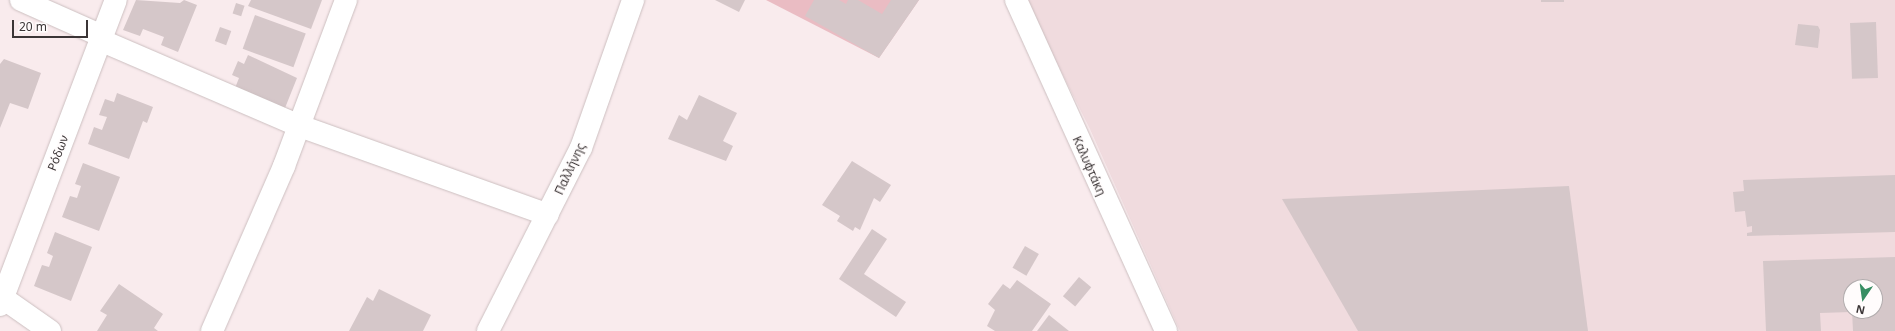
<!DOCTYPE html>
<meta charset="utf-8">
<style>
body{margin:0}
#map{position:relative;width:1895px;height:331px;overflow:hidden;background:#f9ebed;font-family:"Noto Sans",sans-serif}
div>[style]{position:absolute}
.built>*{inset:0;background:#f0dbde}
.green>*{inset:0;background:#eabcc3}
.building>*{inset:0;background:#d5c7c9;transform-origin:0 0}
.roads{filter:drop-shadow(0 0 1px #ccbfc0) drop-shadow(0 0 1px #ccbfc0)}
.street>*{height:22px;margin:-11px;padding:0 11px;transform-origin:11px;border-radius:11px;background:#fff}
.secondary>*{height:22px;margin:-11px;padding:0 11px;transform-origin:11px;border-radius:11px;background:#fff}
span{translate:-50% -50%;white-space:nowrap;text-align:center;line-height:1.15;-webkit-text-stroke:3px #fffcfc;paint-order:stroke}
.street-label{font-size:12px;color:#3b3536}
.north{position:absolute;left:1843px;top:279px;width:40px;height:40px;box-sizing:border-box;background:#fffcfc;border:1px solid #b1acad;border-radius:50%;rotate:193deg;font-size:11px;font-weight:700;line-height:16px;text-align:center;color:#3b3536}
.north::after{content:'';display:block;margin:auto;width:14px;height:18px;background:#378e63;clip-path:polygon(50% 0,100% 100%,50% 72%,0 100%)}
.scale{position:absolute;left:12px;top:20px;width:76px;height:18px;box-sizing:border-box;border:2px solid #3b3536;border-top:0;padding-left:5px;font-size:12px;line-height:14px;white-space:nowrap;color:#3b3536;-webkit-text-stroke:3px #fffcfc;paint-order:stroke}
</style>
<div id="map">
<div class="built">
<div style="clip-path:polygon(evenodd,1025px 0,1895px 0,1895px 331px,1180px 331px,1090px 129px,1025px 0,1851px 287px,1875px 287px,1875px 311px,1851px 311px,1851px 287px)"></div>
</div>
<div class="green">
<div style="clip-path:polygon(766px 0,919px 0,879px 58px)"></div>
</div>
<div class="building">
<div style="clip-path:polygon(136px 0,180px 3px,184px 0,197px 5px,178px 52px,161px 45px,164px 37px,143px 29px,140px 36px,123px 30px)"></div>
<div style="clip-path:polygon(251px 0,322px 0,311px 29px,248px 6px)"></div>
<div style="clip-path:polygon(715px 0,745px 0,739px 12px)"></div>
<div style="clip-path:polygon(814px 0,839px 0,846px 4px,848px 0,858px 0,882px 14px,891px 0,919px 0,879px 58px,805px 16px)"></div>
<div style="left:1541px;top:0;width:23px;height:2px"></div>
<div style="left:236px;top:3px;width:9px;height:11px;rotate:18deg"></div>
<div style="left:255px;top:15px;width:54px;height:36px;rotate:20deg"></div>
<div style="left:1876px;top:22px;width:56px;height:26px;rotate:88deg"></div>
<div style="clip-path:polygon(1798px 24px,1818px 26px,1820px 30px,1818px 48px,1795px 45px)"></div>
<div style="left:220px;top:27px;width:12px;height:15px;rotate:20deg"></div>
<div style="clip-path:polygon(248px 55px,297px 78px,285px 108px,289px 109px,286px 116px,235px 88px,239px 78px,232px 75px,238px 61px,244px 64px)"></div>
<div style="clip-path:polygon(4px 59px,41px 73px,28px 109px,10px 103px,0 128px,0 64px)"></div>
<div style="clip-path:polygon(117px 93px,153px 107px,147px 123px,143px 121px,129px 159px,88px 144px,94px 127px,102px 130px,107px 117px,99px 115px,105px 99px,114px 102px)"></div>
<div style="clip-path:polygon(699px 95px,737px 113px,723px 141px,733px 146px,726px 161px,668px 139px,679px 115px,687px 120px)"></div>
<div style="clip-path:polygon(852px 161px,891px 185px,880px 202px,874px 198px,860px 230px,855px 227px,853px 231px,837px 221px,840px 216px,822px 205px)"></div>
<div style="clip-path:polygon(83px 163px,120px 177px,99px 231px,62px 217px,70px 196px,77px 198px,81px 186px,75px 184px)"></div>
<div style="clip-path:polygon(1895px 175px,1895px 232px,1747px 236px,1747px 233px,1752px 232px,1752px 226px,1747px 227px,1745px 211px,1735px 212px,1733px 192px,1744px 191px,1743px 180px)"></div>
<div style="clip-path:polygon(1569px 186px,1588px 331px,1358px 331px,1282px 199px)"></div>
<div style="clip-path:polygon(872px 229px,887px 239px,864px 274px,906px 302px,896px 317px,839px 279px)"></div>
<div style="clip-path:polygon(55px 232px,92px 247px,71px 301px,34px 286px,42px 265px,49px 267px,53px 256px,47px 253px)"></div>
<div style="left:1025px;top:246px;width:16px;height:25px;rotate:30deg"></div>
<div style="clip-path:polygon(1895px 257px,1895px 331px,1853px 331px,1852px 311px,1875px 311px,1875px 287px,1851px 287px,1851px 312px,1820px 313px,1821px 331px,1766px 331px,1763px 261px)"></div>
<div style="left:1079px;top:277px;width:16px;height:25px;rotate:40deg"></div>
<div style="clip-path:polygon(1017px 280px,1051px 304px,1032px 331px,995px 331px,987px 326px,995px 310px,988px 304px,1003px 284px,1010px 289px)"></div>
<div style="clip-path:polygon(119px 284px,163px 314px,154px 328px,158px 331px,97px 331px,107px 315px,100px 311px)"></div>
<div style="clip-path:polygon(379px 289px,431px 315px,423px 331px,349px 331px,367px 297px,373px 301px)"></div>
<div style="clip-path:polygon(1049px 315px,1069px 331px,1037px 331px)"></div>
</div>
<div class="roads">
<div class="street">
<div style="left:21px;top:0;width:89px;rotate:24deg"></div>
<div style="left:100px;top:40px;width:218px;rotate:23.3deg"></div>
<div style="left:300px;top:126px;width:263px;rotate:19.7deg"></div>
<div style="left:0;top:296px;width:61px;rotate:35deg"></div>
<div style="left:0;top:305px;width:326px;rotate:-69.2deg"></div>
<div style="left:212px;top:331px;width:180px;rotate:-66.4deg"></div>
<div style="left:284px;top:166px;width:177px;rotate:-69.5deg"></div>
<div style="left:488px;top:331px;width:205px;rotate:-63.1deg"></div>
<div style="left:581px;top:148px;width:157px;rotate:-70.6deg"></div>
</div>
<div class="secondary">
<div style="left:1016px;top:0;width:363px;rotate:65.6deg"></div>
</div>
</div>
<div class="street-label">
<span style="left:58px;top:153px;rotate:-69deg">Ρόδων</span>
<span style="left:1089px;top:166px;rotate:66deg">Καλυφτάκη</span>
<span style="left:570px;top:169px;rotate:-65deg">Παλλήνης</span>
</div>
<div class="north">N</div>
<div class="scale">20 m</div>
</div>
